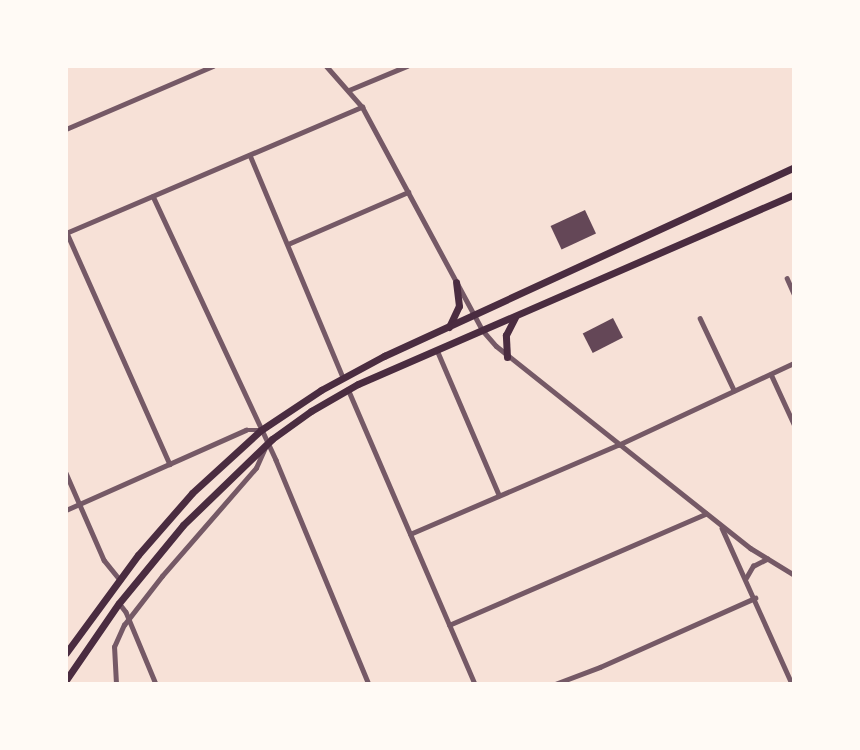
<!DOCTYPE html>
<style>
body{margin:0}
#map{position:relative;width:860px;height:750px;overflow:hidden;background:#f7e1d7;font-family:"Fira Sans",sans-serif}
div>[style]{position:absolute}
.building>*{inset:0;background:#644757;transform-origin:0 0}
.minor>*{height:4.5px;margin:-2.25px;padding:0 2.25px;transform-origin:2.25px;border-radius:2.25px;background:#755966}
.tertiary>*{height:5px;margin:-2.5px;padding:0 2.5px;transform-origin:2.5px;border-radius:2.5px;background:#755966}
.primary>*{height:7px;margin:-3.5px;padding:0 3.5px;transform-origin:3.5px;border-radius:3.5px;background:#4a2c40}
span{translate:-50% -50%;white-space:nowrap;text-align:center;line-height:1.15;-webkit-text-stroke:5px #fffaf5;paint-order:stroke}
.frame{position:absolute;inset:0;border:68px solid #fffaf5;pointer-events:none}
</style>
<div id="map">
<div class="building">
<div style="left:585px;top:210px;width:26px;height:38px;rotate:65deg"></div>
<div style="left:613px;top:318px;width:22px;height:34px;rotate:63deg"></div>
</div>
<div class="minor">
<div style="left:349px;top:90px;width:63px;rotate:-22.5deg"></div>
<div style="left:66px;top:129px;width:160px;rotate:-23.2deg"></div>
<div style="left:250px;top:155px;width:241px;rotate:67.3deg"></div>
<div style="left:153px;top:196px;width:291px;rotate:65deg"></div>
<div style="left:276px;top:460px;width:243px;rotate:67.5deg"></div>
<div style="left:66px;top:233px;width:322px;rotate:-23.1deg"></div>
<div style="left:67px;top:233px;width:253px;rotate:66deg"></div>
<div style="left:288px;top:244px;width:131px;rotate:-23.4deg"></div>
<div style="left:787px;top:278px;width:17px;rotate:66deg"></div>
<div style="left:700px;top:318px;width:80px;rotate:64.7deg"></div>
<div style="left:437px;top:350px;width:158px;rotate:66.8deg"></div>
<div style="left:771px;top:374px;width:55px;rotate:65.3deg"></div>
<div style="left:348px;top:389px;width:321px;rotate:66.7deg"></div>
<div style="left:66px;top:473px;width:95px;rotate:66.4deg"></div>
<div style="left:104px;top:560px;width:26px;rotate:51deg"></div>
<div style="left:66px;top:510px;width:197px;rotate:-24deg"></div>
<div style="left:246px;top:430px;width:15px"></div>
<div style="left:722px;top:528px;width:171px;rotate:65.8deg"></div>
<div style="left:410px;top:534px;width:226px;rotate:-23.2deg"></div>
<div style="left:618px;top:445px;width:194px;rotate:-25deg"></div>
<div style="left:746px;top:578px;width:14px;rotate:-60deg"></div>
<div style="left:753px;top:566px;width:16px;rotate:-27deg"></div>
<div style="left:119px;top:603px;width:11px;rotate:52deg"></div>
<div style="left:126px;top:612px;width:78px;rotate:67.4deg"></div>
<div style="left:449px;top:625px;width:280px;rotate:-23.4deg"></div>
<div style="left:116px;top:684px;width:37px;rotate:-93deg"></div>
<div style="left:114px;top:647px;width:24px;rotate:-66deg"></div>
<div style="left:124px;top:625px;width:62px;rotate:-52.2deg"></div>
<div style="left:162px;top:576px;width:143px;rotate:-49deg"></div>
<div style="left:256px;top:468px;width:22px;rotate:-66deg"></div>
<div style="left:555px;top:684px;width:48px;rotate:-20.7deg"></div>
<div style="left:600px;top:667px;width:170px;rotate:-24deg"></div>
</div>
<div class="tertiary">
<div style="left:326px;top:66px;width:55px;rotate:48.7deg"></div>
<div style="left:362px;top:107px;width:253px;rotate:61.7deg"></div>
<div style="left:482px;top:330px;width:21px;rotate:49deg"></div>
<div style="left:496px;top:346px;width:325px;rotate:38.5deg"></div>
<div style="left:750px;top:548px;width:52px;rotate:31.5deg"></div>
</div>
<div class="primary">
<div style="left:449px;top:327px;width:23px;rotate:-65deg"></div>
<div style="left:459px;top:306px;width:24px;rotate:-97deg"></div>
<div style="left:507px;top:357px;width:22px;rotate:-93deg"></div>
<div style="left:506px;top:335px;width:20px;rotate:-63deg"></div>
<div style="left:66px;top:653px;width:122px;rotate:-53.7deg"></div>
<div style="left:138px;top:555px;width:82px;rotate:-48.9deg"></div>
<div style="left:192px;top:493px;width:93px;rotate:-42.4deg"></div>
<div style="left:261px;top:430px;width:72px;rotate:-33.7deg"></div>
<div style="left:321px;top:390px;width:72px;rotate:-28.4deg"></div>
<div style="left:384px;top:356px;width:451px;rotate:-24.7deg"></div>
<div style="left:66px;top:680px;width:93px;rotate:-55.5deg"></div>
<div style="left:119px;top:603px;width:101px;rotate:-50.6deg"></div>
<div style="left:183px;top:525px;width:124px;rotate:-44deg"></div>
<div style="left:272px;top:439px;width:48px;rotate:-35.7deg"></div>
<div style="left:311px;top:411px;width:54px;rotate:-29.9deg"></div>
<div style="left:358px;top:384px;width:476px;rotate:-23.5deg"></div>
</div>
<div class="frame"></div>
</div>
